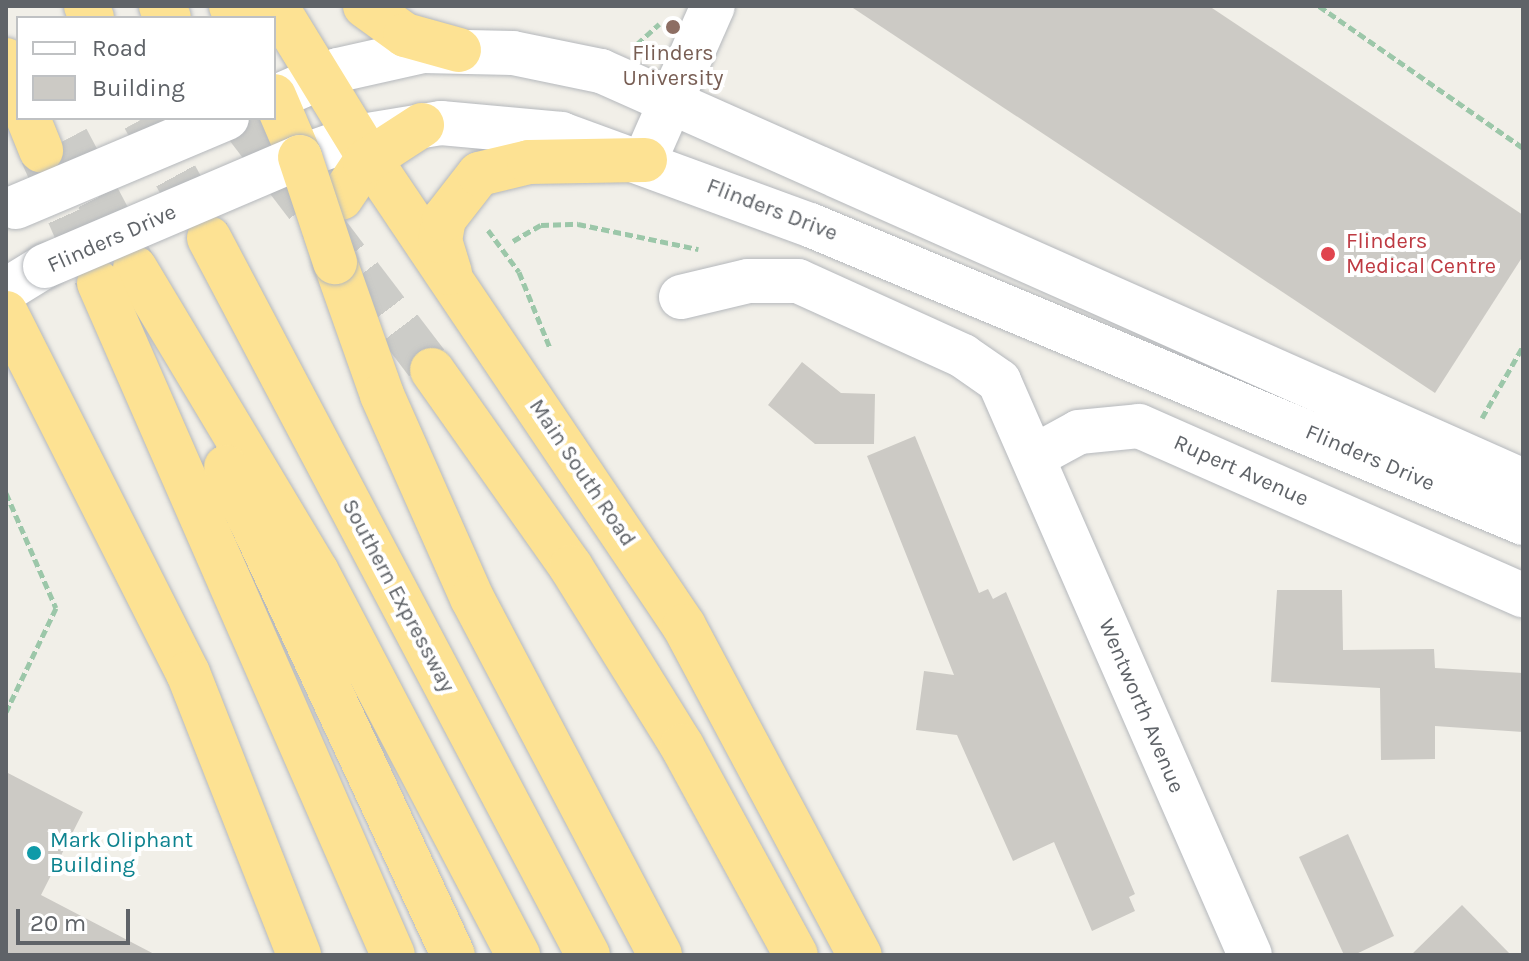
<!DOCTYPE html>
<style>
body{margin:0}
#map{position:relative;width:1529px;height:961px;overflow:hidden;background:#f1efe8;font-family:Karla,sans-serif}
div>[style]{position:absolute}
.building>*{inset:0;background:#cccac5}
.highway-tunnel>*{height:44px;margin-top:-22px;transform-origin:0;background:repeating-linear-gradient(90deg,#ccccc8 0 44px,transparent 0 66px)}
.path>*{height:5px;margin-top:-2.5px;transform-origin:0;background:repeating-linear-gradient(90deg,#9cc7a9 0 8px,transparent 0 12px)}
.roads{filter:drop-shadow(0 0 2px #b5b8bc) drop-shadow(0 0 2px #b5b8bc)}
.minor>*{height:44px;margin:-22px;padding:0 22px;transform-origin:22px;border-radius:22px;background:#fff}
.highway>*{height:44px;margin:-22px;padding:0 22px;transform-origin:22px;border-radius:22px;background:#fde293}
.bridges{filter:drop-shadow(0 0 2px #b5b8bc) drop-shadow(0 0 2px #b5b8bc)}
.minor-bridge>*{height:44px;margin:-22px;padding:0 22px;transform-origin:22px;border-radius:22px;background:#fff}
.highway-bridge>*{height:44px;margin:-22px;padding:0 22px;transform-origin:22px;border-radius:22px;background:#fde293}
.dots>*{width:22px;height:22px;translate:-50% -50%;box-sizing:border-box;border:4px solid #fff;border-radius:50%}
span{translate:-50% -50%;white-space:nowrap;text-align:center;line-height:1.15;-webkit-text-stroke:8px #fff;paint-order:stroke}
.education-label{font-size:22px;color:#785e54}
.street-label{font-size:22px;color:#5f6368}
.health-label{font-size:22px;color:#be3a42}
.left{translate:0 -50%;text-align:left}
.culture-label{font-size:22px;color:#0d838f}
.frame{position:absolute;inset:0;border:8px solid #5f6368;pointer-events:none}
.legend{position:absolute;left:16px;top:16px;width:260px;height:104px;box-sizing:border-box;background:#fff;border:2px solid #bfc1c3;margin:0;padding:10px 14px;list-style:none;font-size:24px;color:#5f6368}
.legend li{display:flex;align-items:center;gap:16px;height:40px}
.legend b{width:40px;border:2px solid #bfc1c3}
.scale{position:absolute;left:16px;top:909px;width:114px;height:36px;box-sizing:border-box;border:4px solid #5f6368;border-top:0;padding-left:10px;font-size:24px;line-height:28px;white-space:nowrap;color:#5f6368;-webkit-text-stroke:6px #fff;paint-order:stroke}
</style>
<div id="map">
<div class="building">
<div style="clip-path:polygon(850px 6px,1209px 6px,1523px 215px,1523px 256px,1435px 393px)"></div>
<div style="clip-path:polygon(802px 362px,841px 393px,875px 394px,874px 444px,815px 444px,768px 405px)"></div>
<div style="clip-path:polygon(915px 436px,979px 593px,988px 589px,993px 599px,1006px 592px,1135px 894px,1129px 897px,1135px 911px,1092px 931px,1054px 842px,1013px 861px,957px 735px,916px 730px,924px 671px,954px 675px,867px 456px)"></div>
<div style="clip-path:polygon(1277px 590px,1342px 590px,1343px 650px,1434px 649px,1435px 668px,1523px 673px,1523px 732px,1435px 726px,1435px 759px,1381px 760px,1380px 688px,1271px 682px)"></div>
<div style="clip-path:polygon(6px 772px,83px 812px,41px 895px,156px 955px,6px 955px)"></div>
<div style="clip-path:polygon(1348px 834px,1394px 936px,1354px 955px,1344px 955px,1299px 857px)"></div>
<div style="clip-path:polygon(1462px 905px,1511px 955px,1411px 955px)"></div>
</div>
<div class="highway-tunnel">
<div style="left:144px;top:118px;width:133px;rotate:61.3deg"></div>
<div style="left:240px;top:118px;width:317px;rotate:52.7deg"></div>
<div style="left:67px;top:139px;width:146px;rotate:62.2deg"></div>
<div style="left:42px;top:154px;width:141px;rotate:66.2deg"></div>
</div>
<div class="path">
<div style="left:1319px;top:6px;width:249px;rotate:34.8deg"></div>
<div style="left:637px;top:44px;width:30px;rotate:-42deg"></div>
<div style="left:488px;top:230px;width:52px;rotate:53.6deg"></div>
<div style="left:519px;top:272px;width:82px;rotate:67.8deg"></div>
<div style="left:513px;top:241px;width:32px;rotate:-30deg"></div>
<div style="left:541px;top:225px;width:37px;rotate:-2deg"></div>
<div style="left:578px;top:224px;width:123px;rotate:11.8deg"></div>
<div style="left:1482px;top:418px;width:83px;rotate:-60.3deg"></div>
<div style="left:6px;top:493px;width:125px;rotate:66.5deg"></div>
<div style="left:56px;top:608px;width:115px;rotate:115.7deg"></div>
</div>
<div class="roads">
<div class="minor">
<div style="left:274px;top:98px;width:70px;rotate:-23.6deg"></div>
<div style="left:338px;top:70px;width:87px;rotate:-12.6deg"></div>
<div style="left:423px;top:51px;width:90px;rotate:1.3deg"></div>
<div style="left:513px;top:53px;width:90px;rotate:11.6deg"></div>
<div style="left:601px;top:71px;width:1009px;rotate:23.97deg"></div>
<div style="left:300px;top:157px;width:59px;rotate:-19.7deg"></div>
<div style="left:356px;top:137px;width:86px;rotate:-9.4deg"></div>
<div style="left:441px;top:123px;width:121px;rotate:5.2deg"></div>
<div style="left:561px;top:134px;width:265px;rotate:20.1deg"></div>
<div style="left:810px;top:225px;width:773px;rotate:22.68deg"></div>
<div style="left:645px;top:160px;width:168px;rotate:-66.2deg"></div>
<div style="left:6px;top:290px;width:46px;rotate:-31.6deg"></div>
<div style="left:681px;top:297px;width:69px;rotate:-13.4deg"></div>
<div style="left:748px;top:281px;width:50px"></div>
<div style="left:798px;top:281px;width:181px;rotate:24.4deg"></div>
<div style="left:963px;top:356px;width:44px;rotate:34.8deg"></div>
<div style="left:999px;top:381px;width:626px;rotate:66.38deg"></div>
<div style="left:1033px;top:457px;width:52px;rotate:-28.5deg"></div>
<div style="left:1079px;top:432px;width:60px;rotate:-5.7deg"></div>
<div style="left:1139px;top:426px;width:420px;rotate:23.8deg"></div>
</div>
<div class="highway">
<div style="left:86px;top:6px;width:13px;rotate:63deg"></div>
<div style="left:161px;top:6px;width:14px;rotate:56deg"></div>
<div style="left:231px;top:6px;width:13px;rotate:63deg"></div>
<div style="left:276px;top:6px;width:178px;rotate:58.5deg"></div>
<div style="left:369px;top:158px;width:564px;rotate:56.06deg"></div>
<div style="left:684px;top:626px;width:373px;rotate:61.9deg"></div>
<div style="left:365px;top:6px;width:49px;rotate:35.9deg"></div>
<div style="left:405px;top:35px;width:56px;rotate:15.5deg"></div>
<div style="left:6px;top:60px;width:33px;rotate:69deg"></div>
<div style="left:274px;top:96px;width:66px;rotate:66.9deg"></div>
<div style="left:28px;top:118px;width:35px;rotate:68deg"></div>
<div style="left:341px;top:198px;width:43px;rotate:-56.3deg"></div>
<div style="left:365px;top:162px;width:68px;rotate:-33deg"></div>
<div style="left:209px;top:238px;width:811px;rotate:62.14deg"></div>
<div style="left:335px;top:262px;width:141px;rotate:70.5deg"></div>
<div style="left:382px;top:395px;width:222px;rotate:66.1deg"></div>
<div style="left:472px;top:598px;width:403px;rotate:62.2deg"></div>
<div style="left:135px;top:268px;width:354px;rotate:59.1deg"></div>
<div style="left:317px;top:572px;width:433px;rotate:62.3deg"></div>
<div style="left:450px;top:273px;width:34px;rotate:-107deg"></div>
<div style="left:440px;top:241px;width:22px;rotate:-80deg"></div>
<div style="left:444px;top:219px;width:57px;rotate:-52.1deg"></div>
<div style="left:479px;top:174px;width:51px;rotate:-13.5deg"></div>
<div style="left:529px;top:162px;width:116px;rotate:-1deg"></div>
<div style="left:99px;top:283px;width:733px;rotate:66.37deg"></div>
<div style="left:6px;top:313px;width:403px;rotate:63.2deg"></div>
<div style="left:188px;top:673px;width:303px;rotate:68.5deg"></div>
<div style="left:432px;top:370px;width:241px;rotate:54.8deg"></div>
<div style="left:571px;top:567px;width:211px;rotate:58.2deg"></div>
<div style="left:682px;top:746px;width:238px;rotate:61.4deg"></div>
<div style="left:226px;top:467px;width:538px;rotate:65.05deg"></div>
</div>
</div>
<div class="bridges">
<div class="minor-bridge">
<div style="left:16px;top:207px;width:229px;rotate:-22.9deg"></div>
<div style="left:45px;top:266px;width:277px;rotate:-23.1deg"></div>
</div>
<div class="highway-bridge">
<div style="left:300px;top:157px;width:111px;rotate:71.6deg"></div>
</div>
</div>
<div class="dots">
<div style="left:673px;top:27px;background:#8d6e63"></div>
<div style="left:1328px;top:254px;background:#e0444e"></div>
<div style="left:34px;top:853px;background:#0f9aa8"></div>
</div>
<div class="education-label">
<span style="left:673px;top:66px">Flinders<br>University</span>
</div>
<div class="street-label">
<span style="left:772px;top:210px;rotate:21deg">Flinders Drive</span>
<span style="left:112px;top:239px;rotate:-24deg">Flinders Drive</span>
<span style="left:1370px;top:458px;rotate:23deg">Flinders Drive</span>
<span style="left:1241px;top:471px;rotate:24deg">Rupert Avenue</span>
<span style="left:582px;top:473px;rotate:56deg">Main South Road</span>
<span style="left:398px;top:596px;rotate:62deg">Southern Expressway</span>
<span style="left:1141px;top:706px;rotate:67deg">Wentworth Avenue</span>
</div>
<div class="health-label">
<span class="left" style="left:1346px;top:254px">Flinders<br>Medical Centre</span>
</div>
<div class="culture-label">
<span class="left" style="left:50px;top:853px">Mark Oliphant<br>Building</span>
</div>
<div class="frame"></div>
<ul class="legend">
<li><b style="height:10px;background:#fff"></b>Road</li>
<li><b style="height:22px;background:#cccac5"></b>Building</li>
</ul>
<div class="scale">20 m</div>
</div>
